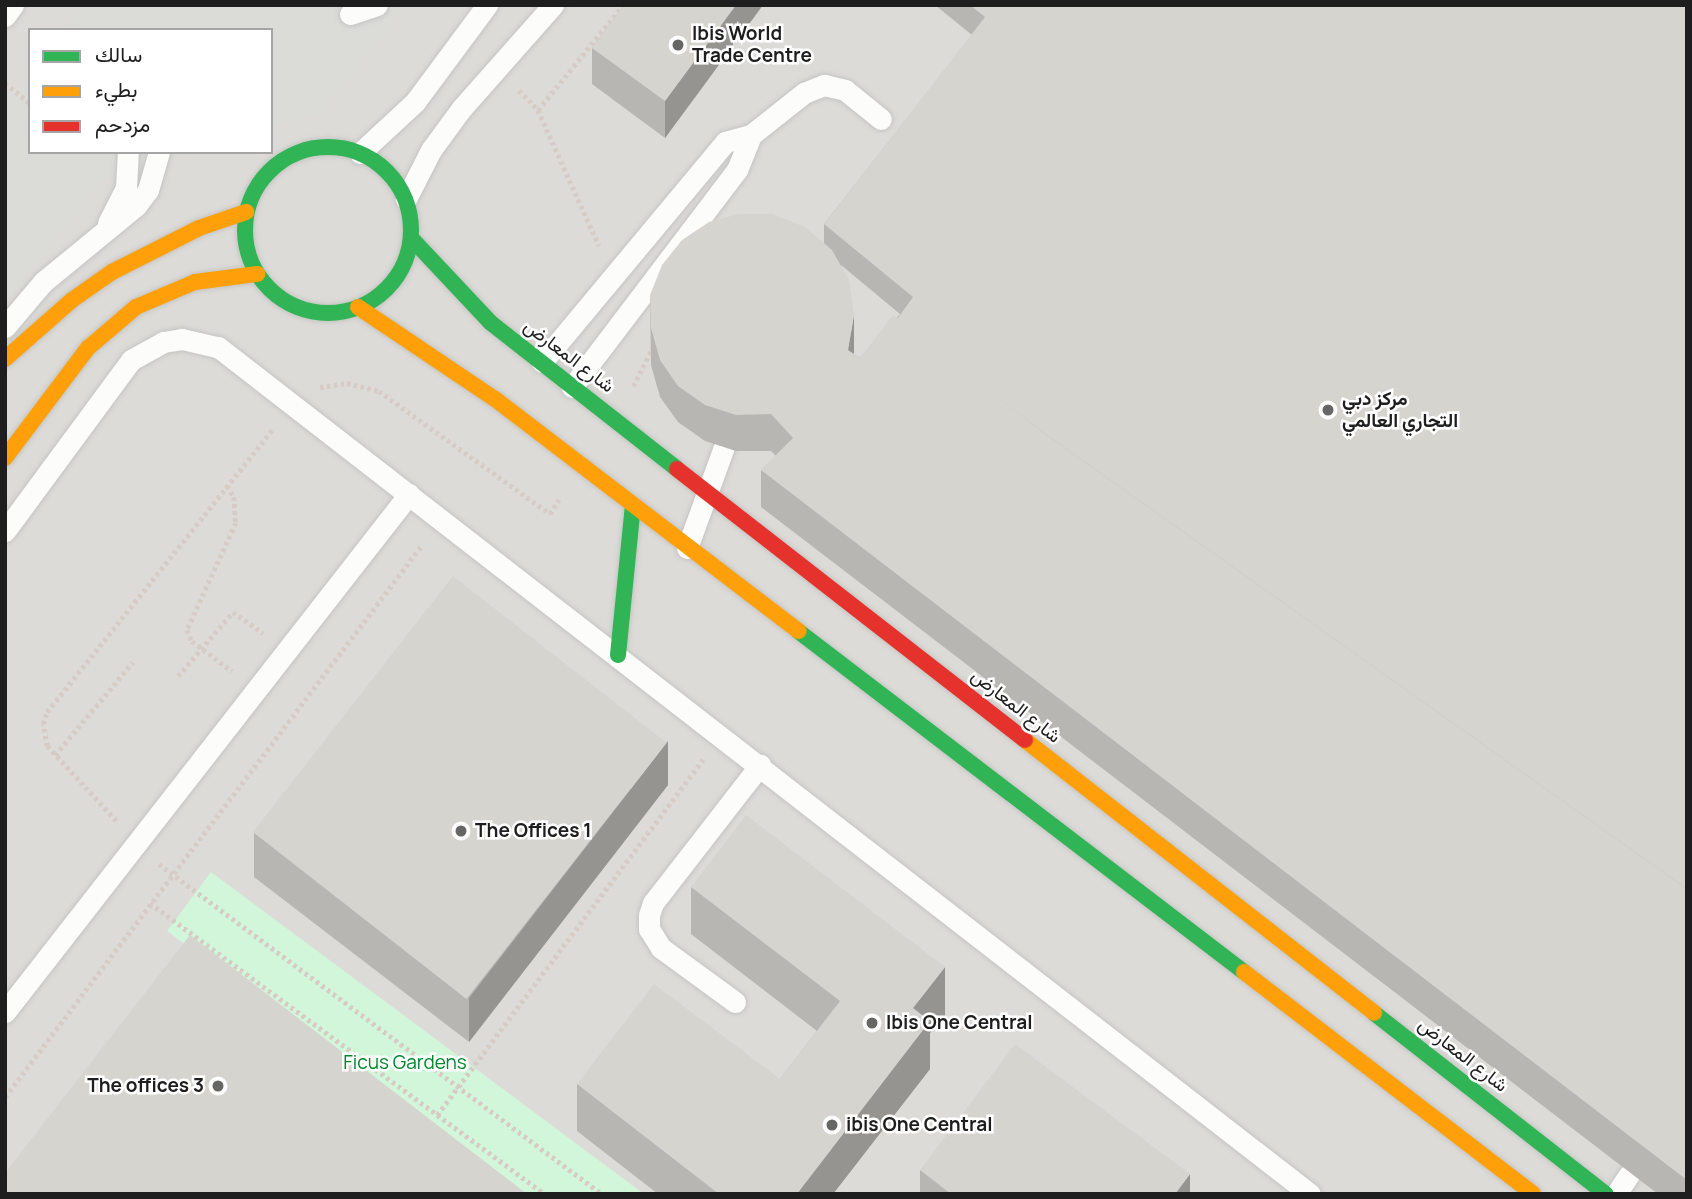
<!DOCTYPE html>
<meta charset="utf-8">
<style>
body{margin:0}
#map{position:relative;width:1692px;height:1199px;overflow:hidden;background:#edece6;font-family:Manrope,Vazirmatn,sans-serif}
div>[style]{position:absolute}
.residential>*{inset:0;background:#dcdbd8}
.park>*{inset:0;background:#d2f6da}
.parking>*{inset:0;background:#dbdbd8}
.path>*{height:4.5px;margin-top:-2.25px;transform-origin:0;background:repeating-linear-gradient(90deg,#d7cbc6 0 3.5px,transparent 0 7px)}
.roads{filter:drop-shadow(0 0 2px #c5c5c2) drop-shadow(0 0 2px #c5c5c2)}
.lane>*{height:21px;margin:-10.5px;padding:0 10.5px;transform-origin:10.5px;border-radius:10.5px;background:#fcfcfb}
.fast>*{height:16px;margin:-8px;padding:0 8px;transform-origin:8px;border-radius:8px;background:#30b455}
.fast>.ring{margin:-8px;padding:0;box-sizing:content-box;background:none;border:16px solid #30b455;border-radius:50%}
.slow>*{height:16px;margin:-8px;padding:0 8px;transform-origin:8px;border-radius:8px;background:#ff9f0a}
.jam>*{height:16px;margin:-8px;padding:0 8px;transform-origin:8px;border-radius:8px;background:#e5322d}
.wall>*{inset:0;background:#b8b6b2}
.shaded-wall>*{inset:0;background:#969491}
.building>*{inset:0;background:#d6d4cf;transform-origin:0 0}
.dots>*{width:19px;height:19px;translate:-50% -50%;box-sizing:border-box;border:4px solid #fff;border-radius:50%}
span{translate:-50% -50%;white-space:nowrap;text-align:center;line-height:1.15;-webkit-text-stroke:5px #fff;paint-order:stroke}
.poi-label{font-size:19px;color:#1e1e1e;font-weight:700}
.left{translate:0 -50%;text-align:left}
.right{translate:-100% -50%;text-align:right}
.street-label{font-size:19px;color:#1e1e1e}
.park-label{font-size:19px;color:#01882a}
.frame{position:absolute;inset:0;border:7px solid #1e1e1e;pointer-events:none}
.legend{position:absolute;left:28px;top:28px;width:245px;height:126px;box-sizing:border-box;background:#fff;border:2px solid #a5a5a5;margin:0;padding:9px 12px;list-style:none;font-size:21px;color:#1e1e1e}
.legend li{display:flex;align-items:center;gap:14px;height:35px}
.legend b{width:35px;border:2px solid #a5a5a5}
</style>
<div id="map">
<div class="residential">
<div style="clip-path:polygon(evenodd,5px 5px,1687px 5px,1687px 1194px,5px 1194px,5px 5px,30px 30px,271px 30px,271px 152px,30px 152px,30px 30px)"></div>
</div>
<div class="park">
<div style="clip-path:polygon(211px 872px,644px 1194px,520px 1194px,167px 931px)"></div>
</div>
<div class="parking">
<div style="clip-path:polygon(86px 5px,409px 5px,322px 112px,271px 128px,271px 30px,67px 30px)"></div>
<div style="clip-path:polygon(30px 76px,30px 152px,195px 152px,103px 181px,5px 303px,5px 106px)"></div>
</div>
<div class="path">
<div style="left:5px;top:83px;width:32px;rotate:39deg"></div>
<div style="left:519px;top:90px;width:28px;rotate:46deg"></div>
<div style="left:538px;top:110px;width:149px;rotate:65.8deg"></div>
<div style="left:538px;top:110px;width:135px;rotate:-51deg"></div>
<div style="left:633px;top:386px;width:44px;rotate:-62.9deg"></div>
<div style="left:320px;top:387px;width:27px;rotate:-8deg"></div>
<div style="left:347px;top:383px;width:33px;rotate:14deg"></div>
<div style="left:379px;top:391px;width:211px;rotate:35.7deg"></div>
<div style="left:550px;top:514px;width:17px;rotate:-59deg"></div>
<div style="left:227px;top:486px;width:13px;rotate:58deg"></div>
<div style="left:234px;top:497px;width:26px;rotate:86deg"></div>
<div style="left:236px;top:523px;width:118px;rotate:114.6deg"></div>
<div style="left:187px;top:630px;width:12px;rotate:66deg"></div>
<div style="left:192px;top:641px;width:50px;rotate:36.9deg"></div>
<div style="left:178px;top:676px;width:84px;rotate:-49.3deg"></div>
<div style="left:233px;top:612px;width:37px;rotate:35deg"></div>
<div style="left:55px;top:755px;width:121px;rotate:-50deg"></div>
<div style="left:116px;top:821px;width:102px;rotate:-132.6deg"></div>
<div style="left:47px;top:746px;width:22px;rotate:-100deg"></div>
<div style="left:43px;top:724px;width:13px;rotate:-72deg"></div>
<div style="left:47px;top:712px;width:362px;rotate:-51.4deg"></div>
<div style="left:159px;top:864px;width:552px;rotate:36.68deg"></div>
<div style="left:150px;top:903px;width:490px;rotate:36.4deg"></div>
<div style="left:5px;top:1097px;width:692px;rotate:-52.93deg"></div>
<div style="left:437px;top:1115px;width:444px;rotate:-53.2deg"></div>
</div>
<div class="roads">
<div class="lane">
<div style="left:350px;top:14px;width:28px;rotate:-18deg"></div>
<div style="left:5px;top:16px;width:14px;rotate:-54deg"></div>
<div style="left:360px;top:153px;width:75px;rotate:-42.8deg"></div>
<div style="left:415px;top:102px;width:121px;rotate:-53.4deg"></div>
<div style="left:406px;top:199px;width:55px;rotate:-63deg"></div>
<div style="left:431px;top:150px;width:51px;rotate:-53.8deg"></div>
<div style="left:461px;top:109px;width:139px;rotate:-48.5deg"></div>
<div style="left:108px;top:223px;width:39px;rotate:-63deg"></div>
<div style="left:126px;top:188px;width:36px;rotate:-87deg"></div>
<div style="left:5px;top:327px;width:59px;rotate:-49.8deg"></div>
<div style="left:43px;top:282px;width:120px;rotate:-39.3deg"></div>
<div style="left:136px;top:206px;width:20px;rotate:-53deg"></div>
<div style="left:148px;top:190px;width:40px;rotate:-74deg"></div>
<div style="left:542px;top:362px;width:286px;rotate:-50.2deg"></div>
<div style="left:725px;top:142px;width:27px;rotate:-15deg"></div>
<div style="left:751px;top:135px;width:68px;rotate:-38.4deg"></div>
<div style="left:804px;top:93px;width:22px;rotate:-22deg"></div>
<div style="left:824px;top:85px;width:22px;rotate:13deg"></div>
<div style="left:845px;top:90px;width:46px;rotate:38.9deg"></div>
<div style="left:572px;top:387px;width:273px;rotate:-52.8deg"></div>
<div style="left:737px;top:170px;width:38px;rotate:-68deg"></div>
<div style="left:5px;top:531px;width:212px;rotate:-53.6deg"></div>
<div style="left:131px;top:360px;width:37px;rotate:-29deg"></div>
<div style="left:163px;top:342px;width:19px;rotate:-9deg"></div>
<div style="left:182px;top:339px;width:37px;rotate:13deg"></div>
<div style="left:218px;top:347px;width:1382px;rotate:37.8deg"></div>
<div style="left:687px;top:548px;width:108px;rotate:-69.9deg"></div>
<div style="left:735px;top:1002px;width:92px;rotate:-143.9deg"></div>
<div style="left:661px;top:948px;width:22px;rotate:-122deg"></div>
<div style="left:649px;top:929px;width:14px;rotate:-90deg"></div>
<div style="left:649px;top:915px;width:13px;rotate:-72deg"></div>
<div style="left:653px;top:903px;width:175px;rotate:-52.2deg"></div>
<div style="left:5px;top:1012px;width:657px;rotate:-52.05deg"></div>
<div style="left:1616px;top:1194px;width:23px;rotate:-56deg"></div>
</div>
<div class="fast">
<div class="ring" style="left:245px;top:147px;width:150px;height:150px"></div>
<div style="left:412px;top:239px;width:115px;rotate:46.8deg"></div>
<div style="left:491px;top:323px;width:236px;rotate:38.1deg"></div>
<div style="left:798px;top:631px;width:561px;rotate:37.4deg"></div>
<div style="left:618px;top:655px;width:150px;rotate:-84.3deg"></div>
<div style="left:1374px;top:1013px;width:294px;rotate:38deg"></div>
</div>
<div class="slow">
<div style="left:358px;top:307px;width:165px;rotate:33.9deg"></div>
<div style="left:495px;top:399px;width:382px;rotate:37.4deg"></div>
<div style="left:5px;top:359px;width:89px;rotate:-41.4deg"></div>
<div style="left:72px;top:300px;width:49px;rotate:-35deg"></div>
<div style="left:112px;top:272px;width:97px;rotate:-26.8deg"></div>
<div style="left:199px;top:228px;width:50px;rotate:-18.8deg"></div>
<div style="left:5px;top:458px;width:138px;rotate:-53deg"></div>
<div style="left:88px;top:348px;width:63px;rotate:-40.5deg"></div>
<div style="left:136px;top:307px;width:64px;rotate:-23deg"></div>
<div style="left:195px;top:282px;width:63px;rotate:-7.4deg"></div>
<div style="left:1025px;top:740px;width:443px;rotate:38deg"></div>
<div style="left:1244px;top:972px;width:364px;rotate:37.5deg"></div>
</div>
<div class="jam">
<div style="left:677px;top:469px;width:441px;rotate:37.9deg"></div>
</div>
</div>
<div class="wall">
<div style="clip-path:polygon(624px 5px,763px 5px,665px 138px,592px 84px,592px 48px)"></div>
<div style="clip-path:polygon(evenodd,935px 5px,1687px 5px,1687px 1194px,1658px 1194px,761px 507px,761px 470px,776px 456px,771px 451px,736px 451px,705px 441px,678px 422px,660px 397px,651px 365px,650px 295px,824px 243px,824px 224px,972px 35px,935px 5px,841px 265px,900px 314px,860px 358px,854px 354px,841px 265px)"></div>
<div style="clip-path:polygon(668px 785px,469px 1042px,254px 877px,254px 833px)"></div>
<div style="clip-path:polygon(691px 887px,945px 1015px,930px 1033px,930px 1069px,833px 1194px,658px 1194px,577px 1131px,577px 1084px,780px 1079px,817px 1031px,691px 934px)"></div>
<div style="clip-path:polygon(920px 1170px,1190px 1194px,920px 1194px)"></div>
</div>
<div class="shaded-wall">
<div style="clip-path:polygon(736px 5px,763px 5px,665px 138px,665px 101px)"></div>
<div style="clip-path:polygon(854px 315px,854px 352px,848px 386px,848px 350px)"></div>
<div style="clip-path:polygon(668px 741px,668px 785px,469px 1042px,469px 998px)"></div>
<div style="clip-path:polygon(945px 967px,945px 1015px,930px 1033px,930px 1069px,833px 1194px,797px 1194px,913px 1008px)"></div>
<div style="clip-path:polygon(1190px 1174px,1190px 1194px,1175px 1194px)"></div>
</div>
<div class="building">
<div style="clip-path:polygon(624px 5px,736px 5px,665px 101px,592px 48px)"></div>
<div style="clip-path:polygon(970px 5px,1687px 5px,1687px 889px,1044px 433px,897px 319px,913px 297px,824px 224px,985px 17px)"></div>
<div style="clip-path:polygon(738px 214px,772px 214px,805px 227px,832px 250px,849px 280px,854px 315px,848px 350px,860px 358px,893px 315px,1044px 433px,1687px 889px,1687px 1180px,761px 470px,793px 438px,771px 414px,736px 415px,705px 405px,678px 386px,660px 360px,651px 328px,650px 295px,662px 265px,682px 240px,709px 222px)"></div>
<div style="left:453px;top:576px;width:271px;height:325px;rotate:38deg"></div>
<div style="clip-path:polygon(746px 815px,945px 967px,913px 1008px,930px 1021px,797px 1194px,719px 1194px,577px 1084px,654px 984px,780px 1079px,840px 1001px,691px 887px)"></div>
<div style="clip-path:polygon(190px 935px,527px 1194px,5px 1194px,5px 1173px)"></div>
<div style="clip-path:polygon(1015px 1044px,1190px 1174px,1175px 1194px,951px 1194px,920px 1170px)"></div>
</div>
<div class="dots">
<div style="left:678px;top:45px;background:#666664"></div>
<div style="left:1328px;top:410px;background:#666664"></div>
<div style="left:461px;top:831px;background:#666664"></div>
<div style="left:872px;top:1023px;background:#666664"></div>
<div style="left:218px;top:1086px;background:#666664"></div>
<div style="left:832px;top:1125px;background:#666664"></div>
</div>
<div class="poi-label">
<span class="left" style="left:692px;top:45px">Ibis World<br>Trade Centre</span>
<span class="left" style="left:1342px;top:410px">مركز دبي<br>التجاري العالمي</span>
<span class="left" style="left:475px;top:831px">The Offices 1</span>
<span class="left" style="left:886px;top:1023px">Ibis One Central</span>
<span class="right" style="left:204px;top:1086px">The offices 3</span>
<span class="left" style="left:846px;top:1125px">ibis One Central</span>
</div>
<div class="street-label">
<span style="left:569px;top:356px;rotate:37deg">شارع المعارض</span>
<span style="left:1016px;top:706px;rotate:38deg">شارع المعارض</span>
<span style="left:1463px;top:1055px;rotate:38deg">شارع المعارض</span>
</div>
<div class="park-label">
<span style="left:405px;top:1063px">Ficus Gardens</span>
</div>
<div class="frame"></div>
<ul class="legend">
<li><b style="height:9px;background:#30b455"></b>سالك</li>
<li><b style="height:9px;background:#ff9f0a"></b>بطيء</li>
<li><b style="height:9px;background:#e5322d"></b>مزدحم</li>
</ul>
</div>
